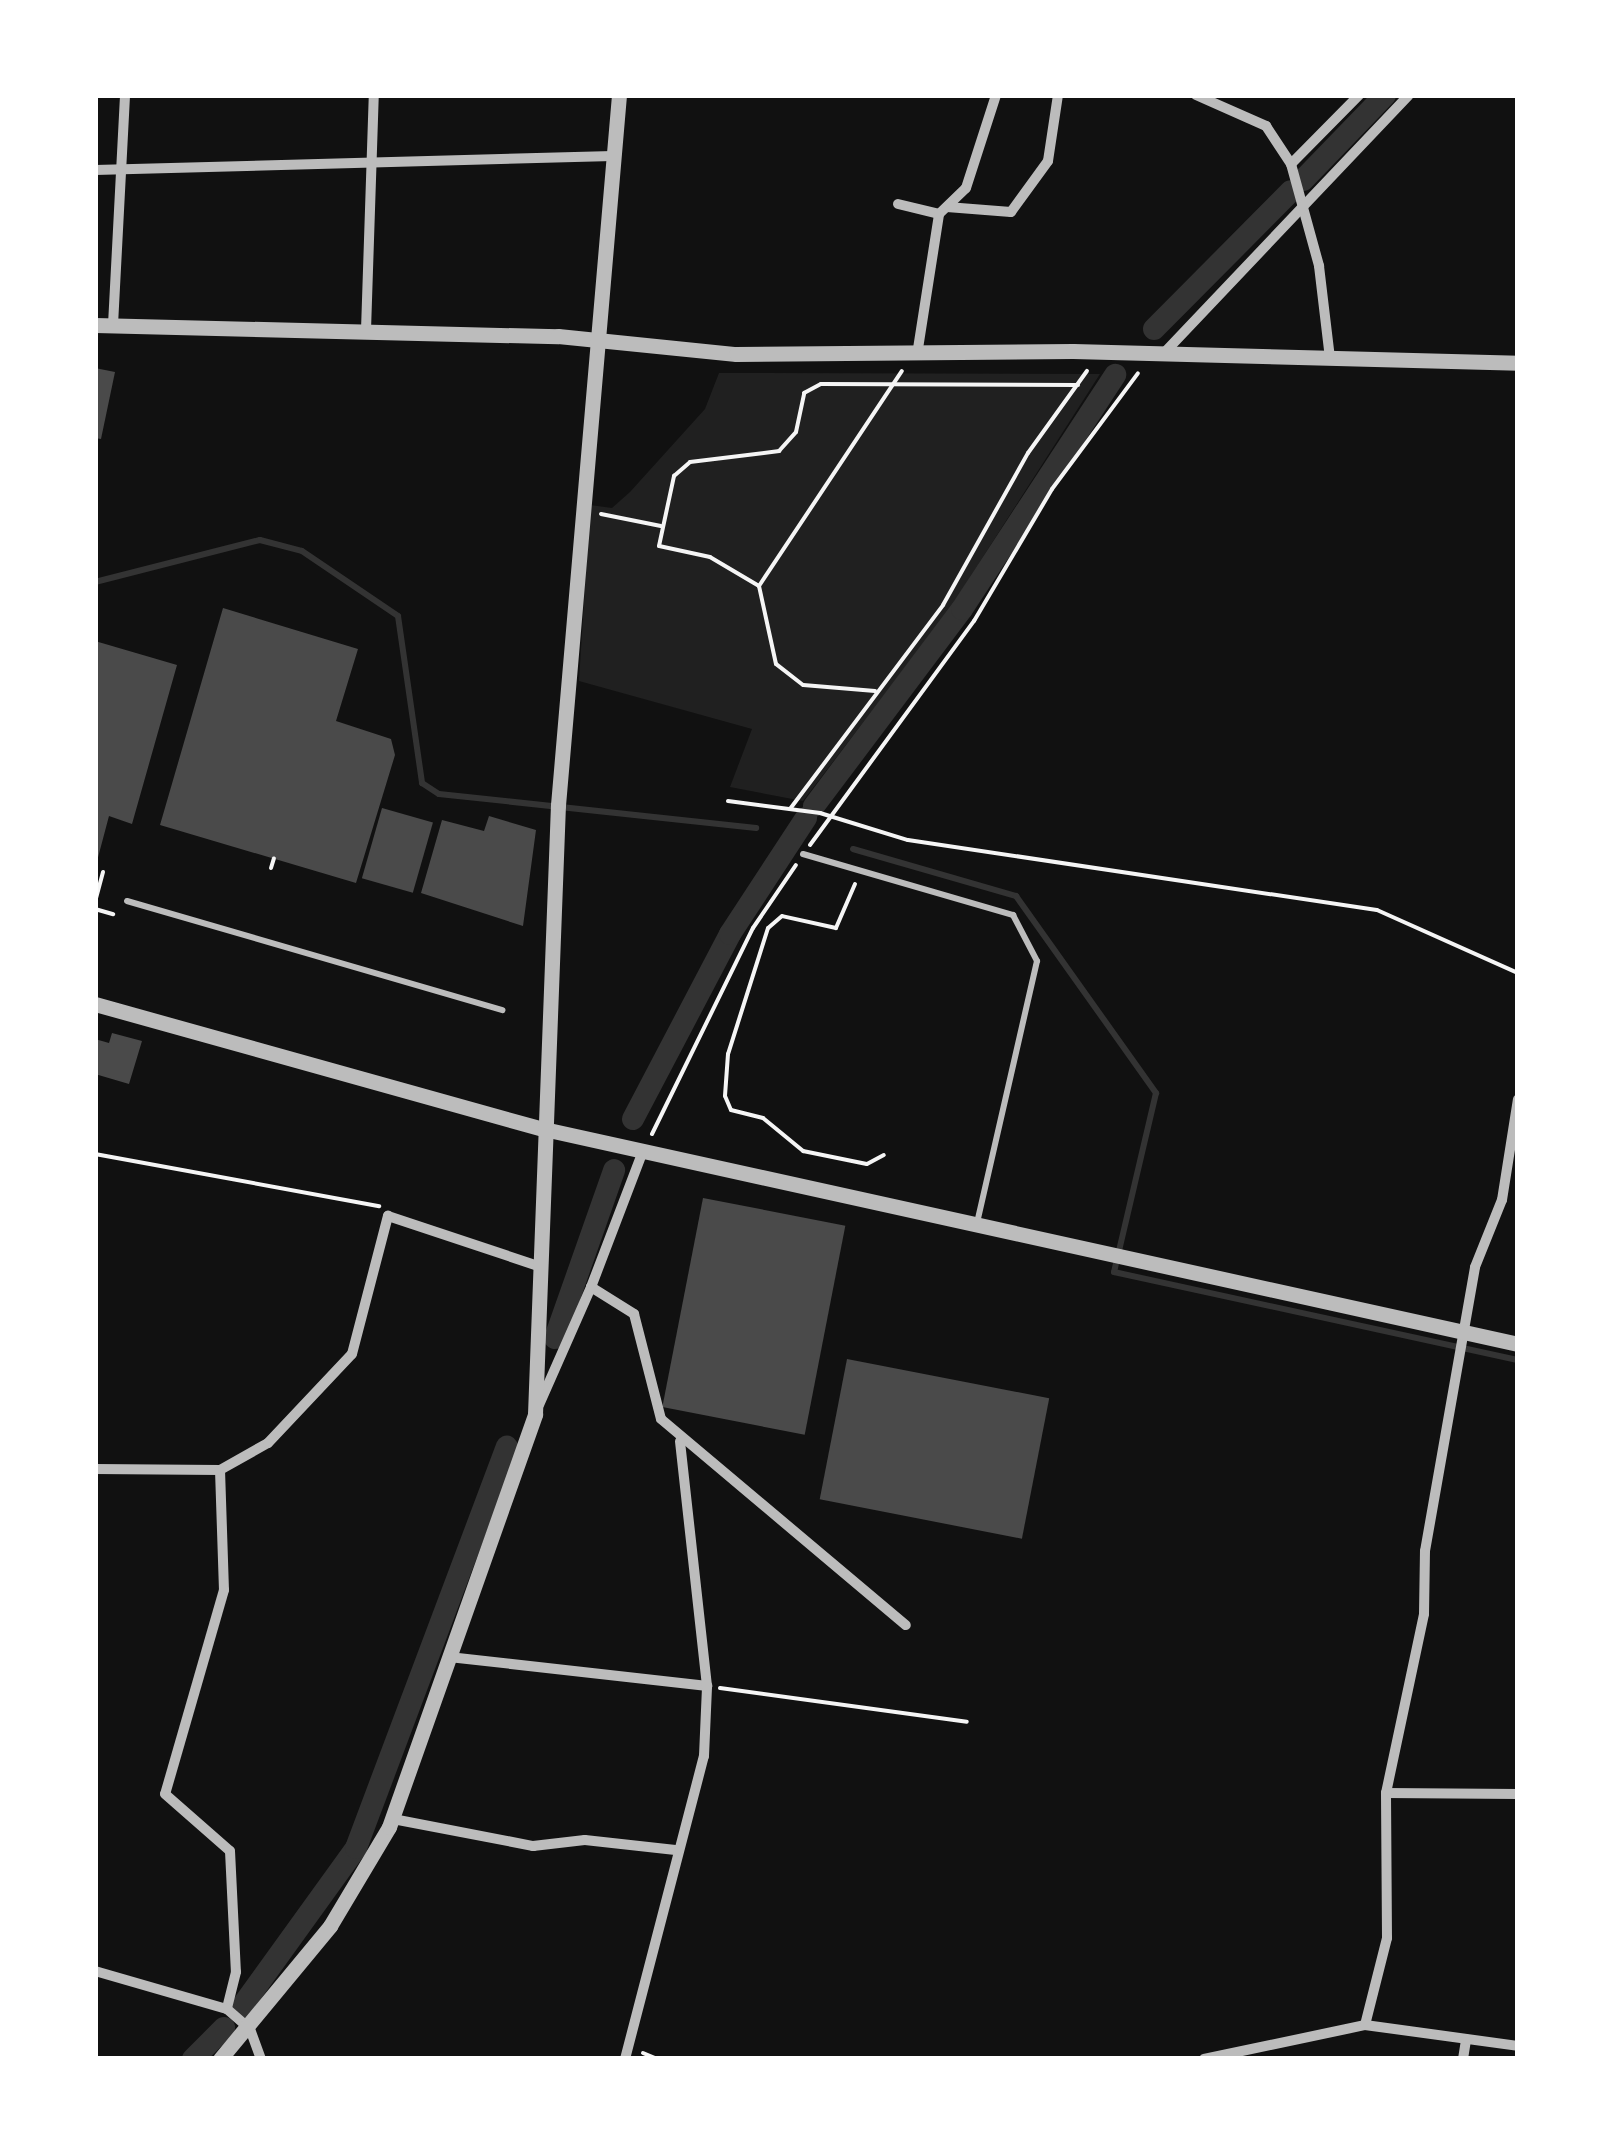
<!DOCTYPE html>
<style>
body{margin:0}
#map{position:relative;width:1613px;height:2154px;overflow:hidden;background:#111;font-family:"Golos Text",sans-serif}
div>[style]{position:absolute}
.green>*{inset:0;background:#202020}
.stream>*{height:6px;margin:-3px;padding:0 3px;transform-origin:3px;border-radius:3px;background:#333}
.canal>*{height:22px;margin:-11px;padding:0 11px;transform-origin:11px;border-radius:11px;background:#333}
.building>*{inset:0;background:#4a4a4a;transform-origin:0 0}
.path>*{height:4px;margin:-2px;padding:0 2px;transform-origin:2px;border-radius:2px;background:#f5f5f5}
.service>*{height:6px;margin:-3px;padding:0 3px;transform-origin:3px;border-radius:3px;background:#bcbcbc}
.minor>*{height:10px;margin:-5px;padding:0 5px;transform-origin:5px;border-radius:5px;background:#bcbcbc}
.tertiary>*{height:15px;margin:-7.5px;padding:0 7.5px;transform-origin:7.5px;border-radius:7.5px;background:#bcbcbc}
span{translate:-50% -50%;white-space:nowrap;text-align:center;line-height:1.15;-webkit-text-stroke:9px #fff;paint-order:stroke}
.frame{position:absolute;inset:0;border:98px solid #fff;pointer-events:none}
</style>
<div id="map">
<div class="green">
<div style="clip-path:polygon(719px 373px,1100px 374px,949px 610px,803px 801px,730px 787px,752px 729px,579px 681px,590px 505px,612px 508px,630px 492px,705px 409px)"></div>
</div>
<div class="stream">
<div style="left:95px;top:582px;width:170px;rotate:-14.3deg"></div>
<div style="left:260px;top:540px;width:43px;rotate:14.7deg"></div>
<div style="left:302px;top:551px;width:116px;rotate:34.1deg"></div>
<div style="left:398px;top:616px;width:169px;rotate:81.8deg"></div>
<div style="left:422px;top:783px;width:20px;rotate:33deg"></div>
<div style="left:439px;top:794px;width:319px;rotate:6.1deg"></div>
<div style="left:853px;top:849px;width:170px;rotate:16.1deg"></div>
<div style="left:1016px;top:896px;width:242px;rotate:54.6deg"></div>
<div style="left:1156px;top:1093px;width:184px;rotate:103.2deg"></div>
<div style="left:1114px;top:1272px;width:413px;rotate:12.3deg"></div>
</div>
<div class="canal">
<div style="left:1303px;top:180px;width:118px;rotate:-46deg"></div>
<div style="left:1154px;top:329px;width:194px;rotate:-45.2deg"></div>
<div style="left:814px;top:806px;width:246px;rotate:-53.1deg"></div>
<div style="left:962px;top:609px;width:280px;rotate:-56.8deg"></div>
<div style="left:633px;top:1119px;width:209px;rotate:-62.3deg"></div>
<div style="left:730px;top:934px;width:139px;rotate:-56.8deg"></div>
<div style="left:555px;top:1338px;width:178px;rotate:-70.6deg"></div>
<div style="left:240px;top:2009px;width:198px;rotate:-54.2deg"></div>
<div style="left:356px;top:1848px;width:429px;rotate:-69.4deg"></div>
<div style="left:193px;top:2059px;width:44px;rotate:-45deg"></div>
</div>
<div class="building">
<div style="clip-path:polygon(95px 368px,115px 372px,101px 439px,95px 438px)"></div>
<div style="clip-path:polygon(223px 608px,358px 649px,336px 721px,391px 739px,395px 755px,356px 883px,160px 825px)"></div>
<div style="clip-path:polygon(95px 641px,177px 665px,132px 824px,109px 816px,96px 865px)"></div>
<div style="left:382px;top:808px;width:53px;height:73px;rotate:16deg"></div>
<div style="clip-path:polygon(489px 816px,536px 830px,523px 926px,421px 893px,442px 820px,484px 831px)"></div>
<div style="clip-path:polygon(112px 1033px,142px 1041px,129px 1084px,95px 1074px,95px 1039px,109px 1043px)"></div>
<div style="left:703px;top:1198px;width:145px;height:213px;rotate:11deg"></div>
<div style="left:847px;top:1359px;width:206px;height:143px;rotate:11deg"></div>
</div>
<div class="path">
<div style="left:601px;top:514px;width:61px;rotate:11.3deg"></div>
<div style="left:759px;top:586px;width:57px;rotate:-149.4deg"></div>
<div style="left:710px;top:557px;width:52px;rotate:-167.8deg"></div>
<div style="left:659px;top:546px;width:72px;rotate:-77.9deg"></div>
<div style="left:674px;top:476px;width:21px;rotate:-41deg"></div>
<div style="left:690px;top:462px;width:90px;rotate:-7deg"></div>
<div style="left:779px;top:451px;width:25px;rotate:-48deg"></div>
<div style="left:796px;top:432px;width:40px;rotate:-78deg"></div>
<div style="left:804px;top:393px;width:19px;rotate:-28deg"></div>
<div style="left:821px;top:384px;width:257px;rotate:0.2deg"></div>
<div style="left:875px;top:691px;width:72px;rotate:-175.2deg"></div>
<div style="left:803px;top:685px;width:34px;rotate:-142deg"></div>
<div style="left:776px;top:664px;width:80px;rotate:-102.3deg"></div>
<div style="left:759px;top:586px;width:258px;rotate:-56.4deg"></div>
<div style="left:728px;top:801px;width:93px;rotate:7.4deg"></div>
<div style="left:820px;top:813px;width:92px;rotate:17.1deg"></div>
<div style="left:908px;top:840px;width:474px;rotate:8.5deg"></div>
<div style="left:1377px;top:910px;width:154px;rotate:24.1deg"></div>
<div style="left:790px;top:809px;width:255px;rotate:-53.1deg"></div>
<div style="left:943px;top:605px;width:174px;rotate:-60.8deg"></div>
<div style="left:1028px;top:453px;width:101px;rotate:-54.3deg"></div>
<div style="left:810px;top:845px;width:278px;rotate:-53.8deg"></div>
<div style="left:974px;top:621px;width:153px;rotate:-59.4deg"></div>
<div style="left:1052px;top:489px;width:144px;rotate:-53.4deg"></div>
<div style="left:271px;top:868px;width:10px;rotate:-73deg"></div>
<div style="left:855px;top:884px;width:48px;rotate:113.4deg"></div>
<div style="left:836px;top:928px;width:55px;rotate:-167.5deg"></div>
<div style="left:782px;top:916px;width:18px;rotate:139deg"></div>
<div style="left:768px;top:928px;width:132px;rotate:107.6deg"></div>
<div style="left:728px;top:1054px;width:42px;rotate:94.1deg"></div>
<div style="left:725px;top:1096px;width:15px;rotate:67deg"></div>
<div style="left:731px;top:1110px;width:33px;rotate:14deg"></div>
<div style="left:763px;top:1118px;width:52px;rotate:39.5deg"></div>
<div style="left:803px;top:1151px;width:65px;rotate:11.5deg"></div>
<div style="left:867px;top:1164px;width:19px;rotate:-28deg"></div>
<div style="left:95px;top:902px;width:31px;rotate:-75deg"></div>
<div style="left:95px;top:909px;width:19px;rotate:16deg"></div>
<div style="left:652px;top:1134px;width:229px;rotate:-63.9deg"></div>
<div style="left:753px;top:928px;width:76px;rotate:-55.7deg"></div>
<div style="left:95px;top:1154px;width:289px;rotate:10.4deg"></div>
<div style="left:720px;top:1688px;width:249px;rotate:7.8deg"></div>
<div style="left:643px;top:2053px;width:15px;rotate:23deg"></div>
</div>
<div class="service">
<div style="left:803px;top:854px;width:219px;rotate:16.2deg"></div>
<div style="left:1013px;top:915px;width:52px;rotate:62.4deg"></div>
<div style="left:1037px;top:961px;width:270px;rotate:102.9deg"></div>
<div style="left:127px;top:901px;width:391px;rotate:16.2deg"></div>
</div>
<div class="minor">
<div style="left:1196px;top:95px;width:77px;rotate:23.9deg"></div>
<div style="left:1266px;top:126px;width:45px;rotate:56.7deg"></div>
<div style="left:1291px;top:164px;width:106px;rotate:74.6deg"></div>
<div style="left:1319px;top:266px;width:93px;rotate:83.2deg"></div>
<div style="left:1291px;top:164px;width:97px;rotate:-45.4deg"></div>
<div style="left:95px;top:170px;width:518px;rotate:-1.55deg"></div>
<div style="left:898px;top:204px;width:42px;rotate:13.7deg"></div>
<div style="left:947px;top:207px;width:64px;rotate:4.5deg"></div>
<div style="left:1011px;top:212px;width:63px;rotate:-54deg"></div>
<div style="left:1048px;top:161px;width:67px;rotate:-81.4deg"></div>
<div style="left:113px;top:325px;width:230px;rotate:-87deg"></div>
<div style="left:366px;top:330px;width:235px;rotate:-88.1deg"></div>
<div style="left:1165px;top:352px;width:354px;rotate:-46.5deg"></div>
<div style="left:917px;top:355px;width:143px;rotate:-81.1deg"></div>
<div style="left:939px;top:214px;width:37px;rotate:-44deg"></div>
<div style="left:966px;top:188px;width:98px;rotate:-72.1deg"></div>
<div style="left:643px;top:1151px;width:146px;rotate:110.9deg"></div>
<div style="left:591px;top:1287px;width:51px;rotate:32.1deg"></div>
<div style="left:634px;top:1314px;width:108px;rotate:75.6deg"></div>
<div style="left:661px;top:1419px;width:320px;rotate:40.1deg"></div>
<div style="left:539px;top:1405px;width:129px;rotate:-66.2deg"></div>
<div style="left:95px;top:1469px;width:125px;rotate:0.5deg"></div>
<div style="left:220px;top:1470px;width:55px;rotate:-29.4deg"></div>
<div style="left:268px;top:1443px;width:122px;rotate:-46.7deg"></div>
<div style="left:352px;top:1354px;width:143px;rotate:-75.4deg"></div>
<div style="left:388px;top:1216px;width:155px;rotate:18.4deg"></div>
<div style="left:220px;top:1470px;width:120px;rotate:88.1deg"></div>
<div style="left:224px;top:1590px;width:212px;rotate:106.1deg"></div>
<div style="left:165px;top:1794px;width:86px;rotate:41.2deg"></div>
<div style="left:230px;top:1851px;width:121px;rotate:87.2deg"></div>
<div style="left:236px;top:1972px;width:38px;rotate:104deg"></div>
<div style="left:449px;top:1657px;width:260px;rotate:6.4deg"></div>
<div style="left:1386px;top:1793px;width:132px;rotate:0.4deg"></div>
<div style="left:393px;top:1819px;width:143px;rotate:10.9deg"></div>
<div style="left:533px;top:1846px;width:52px;rotate:-6.6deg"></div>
<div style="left:585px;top:1840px;width:91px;rotate:6.3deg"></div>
<div style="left:95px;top:1971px;width:137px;rotate:16.1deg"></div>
<div style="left:227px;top:2009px;width:30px;rotate:41deg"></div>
<div style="left:250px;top:2029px;width:32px;rotate:70deg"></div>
<div style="left:1365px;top:2025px;width:90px;rotate:-75.8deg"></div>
<div style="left:1387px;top:1938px;width:145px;rotate:-90.4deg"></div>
<div style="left:1386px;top:1793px;width:183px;rotate:-78deg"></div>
<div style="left:1424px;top:1614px;width:63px;rotate:-89.1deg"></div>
<div style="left:1425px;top:1551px;width:288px;rotate:-80deg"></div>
<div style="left:1475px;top:1267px;width:72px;rotate:-68.1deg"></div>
<div style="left:1502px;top:1200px;width:102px;rotate:-81deg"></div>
<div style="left:625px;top:2059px;width:313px;rotate:-75.4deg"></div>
<div style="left:704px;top:1756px;width:70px;rotate:-87.5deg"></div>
<div style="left:707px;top:1686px;width:246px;rotate:-96.3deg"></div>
<div style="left:1204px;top:2059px;width:165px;rotate:-11.9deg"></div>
<div style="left:1365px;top:2025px;width:154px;rotate:7.8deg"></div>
<div style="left:1463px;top:2059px;width:20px;rotate:-81deg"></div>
</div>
<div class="tertiary">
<div style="left:95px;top:325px;width:463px;rotate:1.4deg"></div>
<div style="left:558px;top:336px;width:179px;rotate:5.8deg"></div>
<div style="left:736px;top:354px;width:337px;rotate:-0.5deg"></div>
<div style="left:1073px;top:351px;width:445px;rotate:1.5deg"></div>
<div style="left:95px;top:1004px;width:466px;rotate:15.6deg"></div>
<div style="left:544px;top:1129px;width:997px;rotate:12.45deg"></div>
<div style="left:220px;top:2059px;width:173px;rotate:-50.4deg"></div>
<div style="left:330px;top:1926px;width:115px;rotate:-59.2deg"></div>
<div style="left:389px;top:1827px;width:438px;rotate:-70.5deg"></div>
<div style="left:535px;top:1414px;width:609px;rotate:-87.84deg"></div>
<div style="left:558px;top:805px;width:713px;rotate:-85.09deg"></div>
</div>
<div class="frame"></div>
</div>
